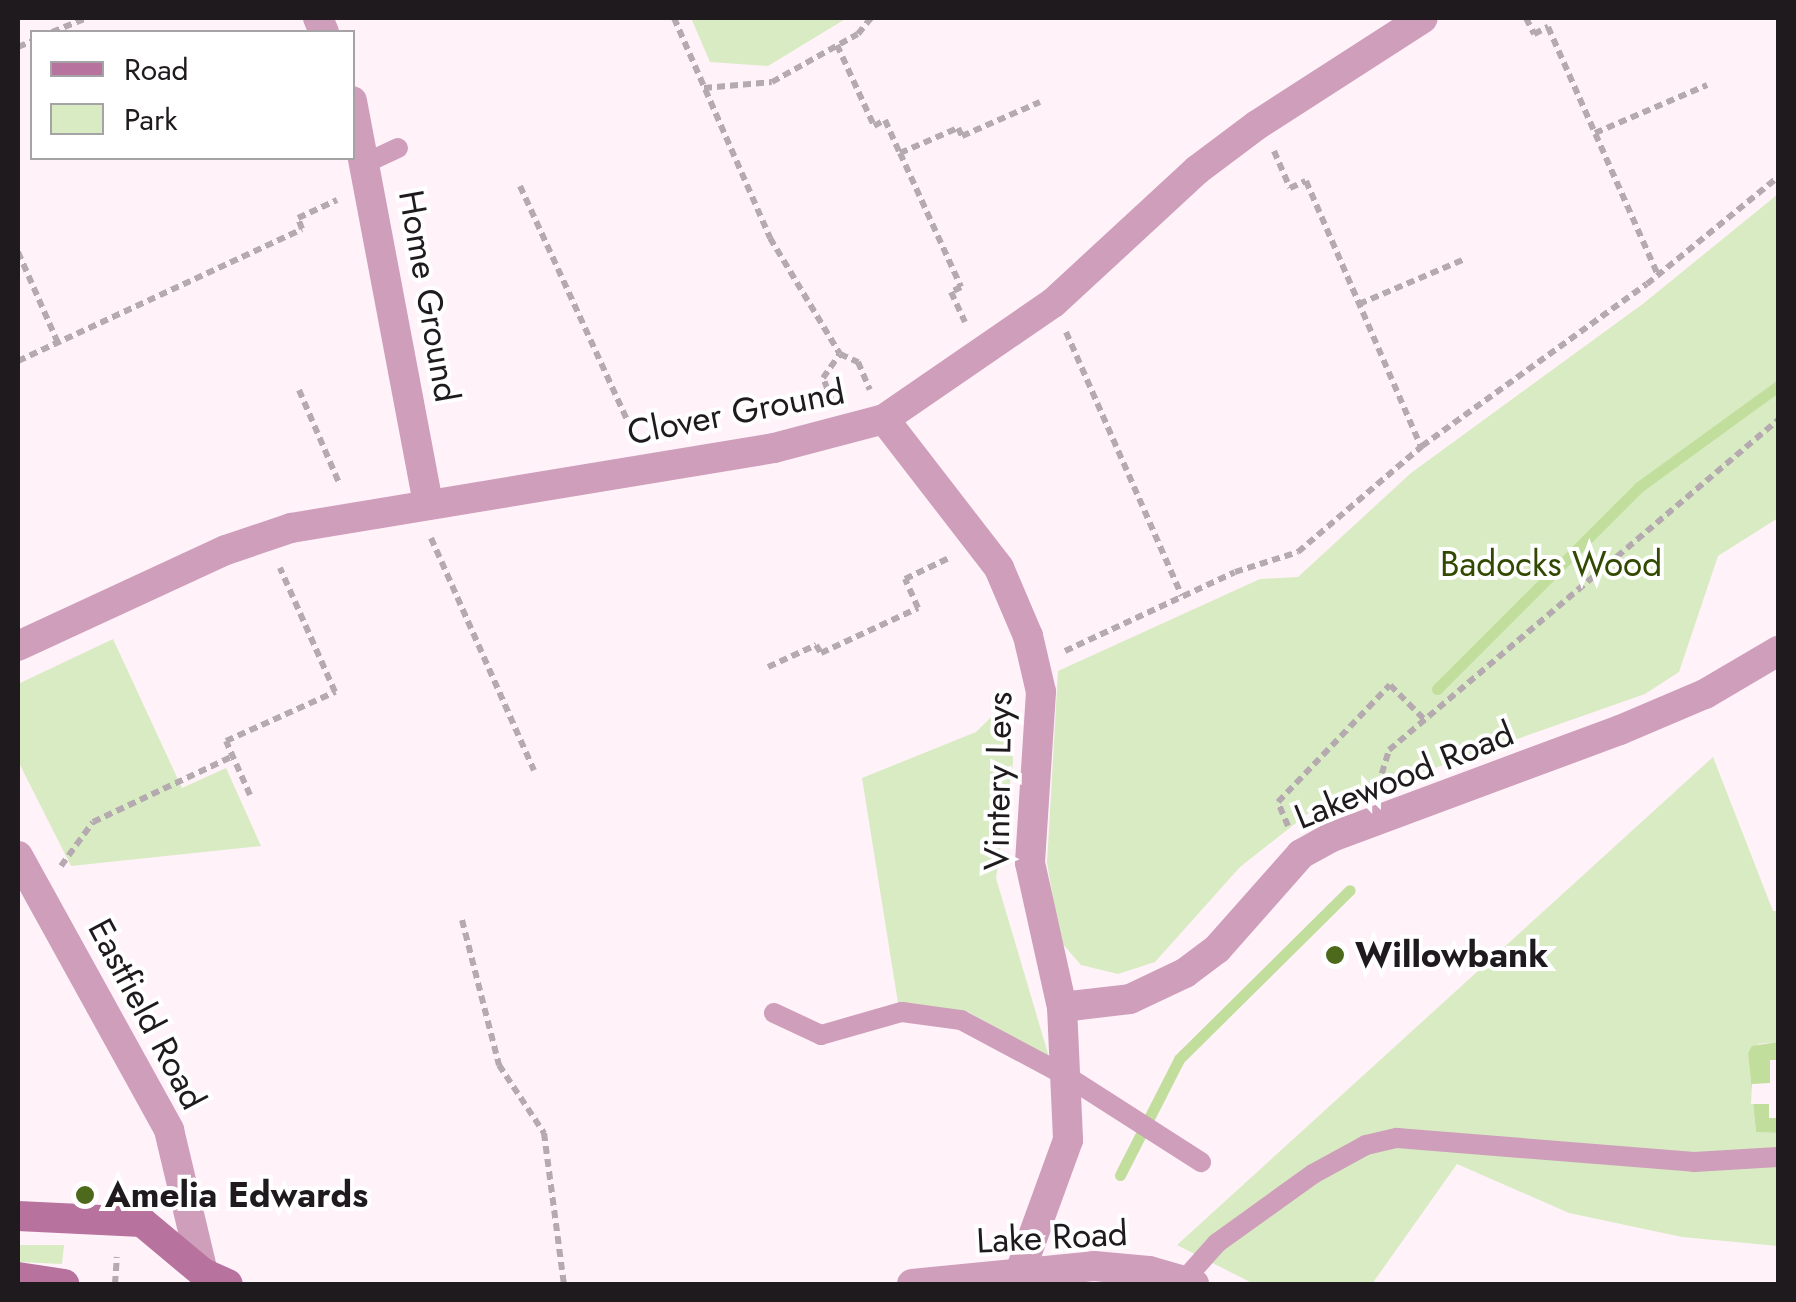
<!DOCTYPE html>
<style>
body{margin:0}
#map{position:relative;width:1796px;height:1302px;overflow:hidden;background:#fff2f9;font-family:Jost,sans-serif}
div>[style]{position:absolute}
.green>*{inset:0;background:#d9ebc3}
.water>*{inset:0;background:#c1de9c}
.pier>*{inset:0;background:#fff2f9}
.stream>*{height:11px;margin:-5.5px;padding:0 5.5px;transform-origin:5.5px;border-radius:5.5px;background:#c1de9c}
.path>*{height:6px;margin-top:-3px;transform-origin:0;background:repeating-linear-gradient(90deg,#b4aaaf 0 8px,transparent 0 13px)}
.lane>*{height:20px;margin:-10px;padding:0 10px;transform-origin:10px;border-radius:10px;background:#ce9ebb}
.street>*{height:30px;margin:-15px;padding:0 15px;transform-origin:15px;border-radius:15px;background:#ce9ebb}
.secondary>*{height:30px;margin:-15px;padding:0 15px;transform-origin:15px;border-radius:15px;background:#b7729e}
.dots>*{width:28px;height:28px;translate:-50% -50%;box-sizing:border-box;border:5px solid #fff;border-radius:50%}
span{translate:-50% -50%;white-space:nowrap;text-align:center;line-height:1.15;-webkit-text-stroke:8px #fff;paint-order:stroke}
.street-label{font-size:35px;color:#1f1a1d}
.park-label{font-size:35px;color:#314900}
.poi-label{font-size:35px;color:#1f1a1d;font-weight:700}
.left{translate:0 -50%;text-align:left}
.frame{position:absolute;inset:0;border:20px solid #1f1a1d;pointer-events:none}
.legend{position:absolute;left:30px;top:30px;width:325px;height:130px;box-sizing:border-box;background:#fff;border:2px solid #a5a3a5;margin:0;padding:12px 18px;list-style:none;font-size:30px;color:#1f1a1d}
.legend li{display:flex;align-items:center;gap:20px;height:50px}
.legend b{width:50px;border:2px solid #a5a3a5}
</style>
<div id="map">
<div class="green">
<div style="clip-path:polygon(691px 18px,847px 18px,768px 66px,710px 62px)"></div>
<div style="clip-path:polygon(1778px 194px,1778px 518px,1718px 556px,1679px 672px,1645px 694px,1310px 812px,1240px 867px,1155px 962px,1118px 974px,1081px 965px,1060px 941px,1047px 863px,1058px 671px,1260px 579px,1298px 577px,1411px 473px,1644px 303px)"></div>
<div style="clip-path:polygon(113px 639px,182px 788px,226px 768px,261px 846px,71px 866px,18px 761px,18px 684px)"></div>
<div style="clip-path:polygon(1011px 698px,1013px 763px,996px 878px,1049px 1057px,968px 1012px,898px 1003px,862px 778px,976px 732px)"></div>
<div style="clip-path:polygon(1713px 757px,1773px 911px,1778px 911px,1778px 1042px,1759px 1044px,1748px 1053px,1756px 1132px,1778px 1133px,1778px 1246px,1682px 1237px,1569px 1213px,1457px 1164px,1372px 1284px,1254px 1284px,1177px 1245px)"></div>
<div style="clip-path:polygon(18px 1245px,64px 1245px,62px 1264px,18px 1262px)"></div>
</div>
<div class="water">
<div style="clip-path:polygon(1778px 1042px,1778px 1133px,1756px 1132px,1748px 1053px,1752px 1046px)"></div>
</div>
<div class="pier">
<div style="clip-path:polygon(1770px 1060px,1778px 1060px,1778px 1118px,1769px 1118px,1769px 1104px,1751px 1104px,1752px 1084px,1770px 1083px)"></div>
</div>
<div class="stream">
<div style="left:1437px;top:689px;width:286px;rotate:-45deg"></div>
<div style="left:1639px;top:487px;width:172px;rotate:-36deg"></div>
<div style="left:1120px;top:1175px;width:130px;rotate:-63deg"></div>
<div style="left:1179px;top:1059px;width:240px;rotate:-44.7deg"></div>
</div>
<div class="path">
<div style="left:674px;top:18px;width:240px;rotate:66.4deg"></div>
<div style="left:770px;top:238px;width:135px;rotate:58.9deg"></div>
<div style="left:1526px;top:18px;width:18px;rotate:63deg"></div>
<div style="left:1534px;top:34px;width:16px;rotate:-27deg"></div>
<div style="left:1548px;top:27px;width:271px;rotate:66.1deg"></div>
<div style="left:52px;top:32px;width:37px;rotate:-22deg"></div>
<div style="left:837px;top:45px;width:89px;rotate:65.4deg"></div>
<div style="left:874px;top:126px;width:13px;rotate:-29deg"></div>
<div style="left:885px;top:120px;width:36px;rotate:66deg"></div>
<div style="left:900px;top:153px;width:147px;rotate:65.5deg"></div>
<div style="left:961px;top:287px;width:11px;rotate:153deg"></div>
<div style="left:951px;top:292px;width:33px;rotate:65deg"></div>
<div style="left:18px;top:47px;width:15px;rotate:-23deg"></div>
<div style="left:704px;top:88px;width:68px;rotate:-5deg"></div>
<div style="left:772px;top:82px;width:98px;rotate:-29.2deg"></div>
<div style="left:858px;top:34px;width:21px;rotate:-51deg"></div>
<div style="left:1595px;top:133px;width:122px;rotate:-23.2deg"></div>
<div style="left:1274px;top:151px;width:40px;rotate:66.6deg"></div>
<div style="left:1290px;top:188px;width:17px;rotate:-24deg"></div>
<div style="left:1306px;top:181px;width:290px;rotate:66.6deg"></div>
<div style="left:900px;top:153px;width:63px;rotate:-23.3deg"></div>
<div style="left:958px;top:128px;width:9px;rotate:63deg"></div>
<div style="left:962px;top:136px;width:85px;rotate:-23.6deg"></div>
<div style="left:520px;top:186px;width:278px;rotate:65.4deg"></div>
<div style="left:18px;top:252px;width:99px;rotate:66.3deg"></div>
<div style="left:1359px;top:304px;width:115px;rotate:-23deg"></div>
<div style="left:1066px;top:332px;width:288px;rotate:66.3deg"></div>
<div style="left:18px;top:361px;width:313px;rotate:-24.9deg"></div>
<div style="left:302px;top:229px;width:12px;rotate:-110deg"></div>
<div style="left:298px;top:218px;width:43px;rotate:-24.8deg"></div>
<div style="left:299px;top:390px;width:103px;rotate:66.7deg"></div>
<div style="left:832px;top:401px;width:25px;rotate:-111deg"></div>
<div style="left:823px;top:378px;width:29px;rotate:-55deg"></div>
<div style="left:840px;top:354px;width:20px;rotate:24deg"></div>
<div style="left:858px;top:362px;width:30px;rotate:67deg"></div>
<div style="left:431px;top:538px;width:254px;rotate:66.1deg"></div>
<div style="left:1065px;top:651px;width:187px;rotate:-24.9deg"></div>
<div style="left:1235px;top:572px;width:66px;rotate:-17.6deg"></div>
<div style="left:1298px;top:552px;width:163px;rotate:-40.5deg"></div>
<div style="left:1422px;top:446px;width:277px;rotate:-35.8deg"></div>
<div style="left:1647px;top:284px;width:169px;rotate:-39.2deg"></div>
<div style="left:768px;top:667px;width:53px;rotate:-24.6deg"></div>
<div style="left:816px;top:645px;width:9px;rotate:58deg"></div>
<div style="left:821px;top:653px;width:107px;rotate:-24.9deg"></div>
<div style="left:918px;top:608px;width:32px;rotate:-114deg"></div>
<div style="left:905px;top:579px;width:51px;rotate:-25.6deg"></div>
<div style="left:1378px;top:786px;width:38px;rotate:-73deg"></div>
<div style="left:1389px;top:750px;width:510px;rotate:-40.31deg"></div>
<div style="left:250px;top:795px;width:59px;rotate:-114deg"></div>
<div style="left:226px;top:741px;width:120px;rotate:-24.2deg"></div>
<div style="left:335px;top:692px;width:136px;rotate:-113.9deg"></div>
<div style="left:1288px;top:826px;width:26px;rotate:-113deg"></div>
<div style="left:1278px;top:802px;width:162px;rotate:-46.3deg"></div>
<div style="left:1390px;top:685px;width:52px;rotate:45deg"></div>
<div style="left:61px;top:866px;width:54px;rotate:-54deg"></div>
<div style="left:93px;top:822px;width:155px;rotate:-25.2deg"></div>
<div style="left:462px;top:920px;width:150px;rotate:75.7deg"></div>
<div style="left:499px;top:1065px;width:82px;rotate:56.5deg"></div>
<div style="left:544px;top:1133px;width:152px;rotate:82.5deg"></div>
<div style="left:115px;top:1284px;width:27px;rotate:-86deg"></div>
</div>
<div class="lane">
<div style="left:368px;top:162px;width:33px;rotate:-25deg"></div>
<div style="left:774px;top:1013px;width:52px;rotate:25.1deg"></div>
<div style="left:821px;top:1035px;width:84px;rotate:-15.9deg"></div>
<div style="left:902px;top:1012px;width:60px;rotate:7.7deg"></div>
<div style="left:961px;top:1020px;width:121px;rotate:28deg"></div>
<div style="left:1068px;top:1077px;width:158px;rotate:32.6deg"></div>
<div style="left:1185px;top:1279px;width:48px;rotate:-48.4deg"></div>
<div style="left:1217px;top:1243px;width:118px;rotate:-35.7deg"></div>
<div style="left:1313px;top:1174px;width:60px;rotate:-28.7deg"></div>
<div style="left:1366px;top:1145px;width:32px;rotate:-13deg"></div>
<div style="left:1397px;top:1138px;width:298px;rotate:4.6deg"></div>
<div style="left:1694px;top:1162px;width:84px;rotate:-3.4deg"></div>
</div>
<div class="street">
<div style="left:318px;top:18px;width:15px;rotate:67deg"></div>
<div style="left:352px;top:101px;width:411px;rotate:79.3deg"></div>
<div style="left:884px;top:419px;width:188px;rotate:52.3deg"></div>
<div style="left:999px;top:568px;width:74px;rotate:66.9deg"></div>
<div style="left:1028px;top:636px;width:57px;rotate:76.9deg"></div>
<div style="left:1041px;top:692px;width:171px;rotate:93.7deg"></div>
<div style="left:1030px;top:863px;width:148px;rotate:77.5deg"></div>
<div style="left:1062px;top:1007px;width:133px;rotate:87.4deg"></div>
<div style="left:1068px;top:1140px;width:140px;rotate:110deg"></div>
<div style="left:18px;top:646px;width:229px;rotate:-24.8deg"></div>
<div style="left:226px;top:550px;width:69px;rotate:-18.7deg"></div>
<div style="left:291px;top:528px;width:490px;rotate:-9.4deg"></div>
<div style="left:774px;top:448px;width:114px;rotate:-14.8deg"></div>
<div style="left:884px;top:419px;width:205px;rotate:-34.5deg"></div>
<div style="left:1053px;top:303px;width:196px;rotate:-42.7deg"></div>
<div style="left:1197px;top:170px;width:75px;rotate:-36.9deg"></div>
<div style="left:1257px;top:125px;width:197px;rotate:-32.8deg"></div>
<div style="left:18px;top:856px;width:313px;rotate:61.1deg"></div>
<div style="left:169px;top:1130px;width:147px;rotate:76.6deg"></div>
<div style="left:1062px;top:1007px;width:68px;rotate:-6.7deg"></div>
<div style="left:1130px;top:999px;width:61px;rotate:-25.3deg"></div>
<div style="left:1185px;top:973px;width:40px;rotate:-37deg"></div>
<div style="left:1217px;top:949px;width:127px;rotate:-48.5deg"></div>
<div style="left:1301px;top:854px;width:35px;rotate:-29deg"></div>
<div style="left:1332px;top:837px;width:307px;rotate:-20.4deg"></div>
<div style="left:1620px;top:730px;width:92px;rotate:-23deg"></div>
<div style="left:1705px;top:694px;width:85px;rotate:-30.5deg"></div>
<div style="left:912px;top:1284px;width:183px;rotate:-5.6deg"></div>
<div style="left:1094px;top:1266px;width:55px;rotate:5.2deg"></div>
<div style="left:1149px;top:1271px;width:47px;rotate:16.1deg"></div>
</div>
<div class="secondary">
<div style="left:18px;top:1216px;width:124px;rotate:2.8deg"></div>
<div style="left:142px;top:1222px;width:80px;rotate:39.9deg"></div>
<div style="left:203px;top:1273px;width:27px;rotate:24deg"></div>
<div style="left:18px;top:1277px;width:47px;rotate:8.7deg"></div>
</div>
<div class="dots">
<div style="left:1335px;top:955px;background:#4d691c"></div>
<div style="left:85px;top:1195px;background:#4d691c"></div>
</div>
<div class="street-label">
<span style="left:429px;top:296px;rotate:80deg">Home Ground</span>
<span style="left:736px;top:412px;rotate:-11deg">Clover Ground</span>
<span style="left:1404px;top:775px;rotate:-22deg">Lakewood Road</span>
<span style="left:998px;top:781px;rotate:-89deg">Vintery Leys</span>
<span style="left:147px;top:1014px;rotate:62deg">Eastfield Road</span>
<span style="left:1052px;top:1237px;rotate:-3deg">Lake Road</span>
</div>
<div class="park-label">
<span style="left:1551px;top:564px">Badocks Wood</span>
</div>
<div class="poi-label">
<span class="left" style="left:1355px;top:955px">Willowbank</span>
<span class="left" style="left:105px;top:1195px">Amelia Edwards</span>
</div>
<div class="frame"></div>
<ul class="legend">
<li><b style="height:12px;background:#b7729e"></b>Road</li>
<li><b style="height:28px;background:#d9ebc3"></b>Park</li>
</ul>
</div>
